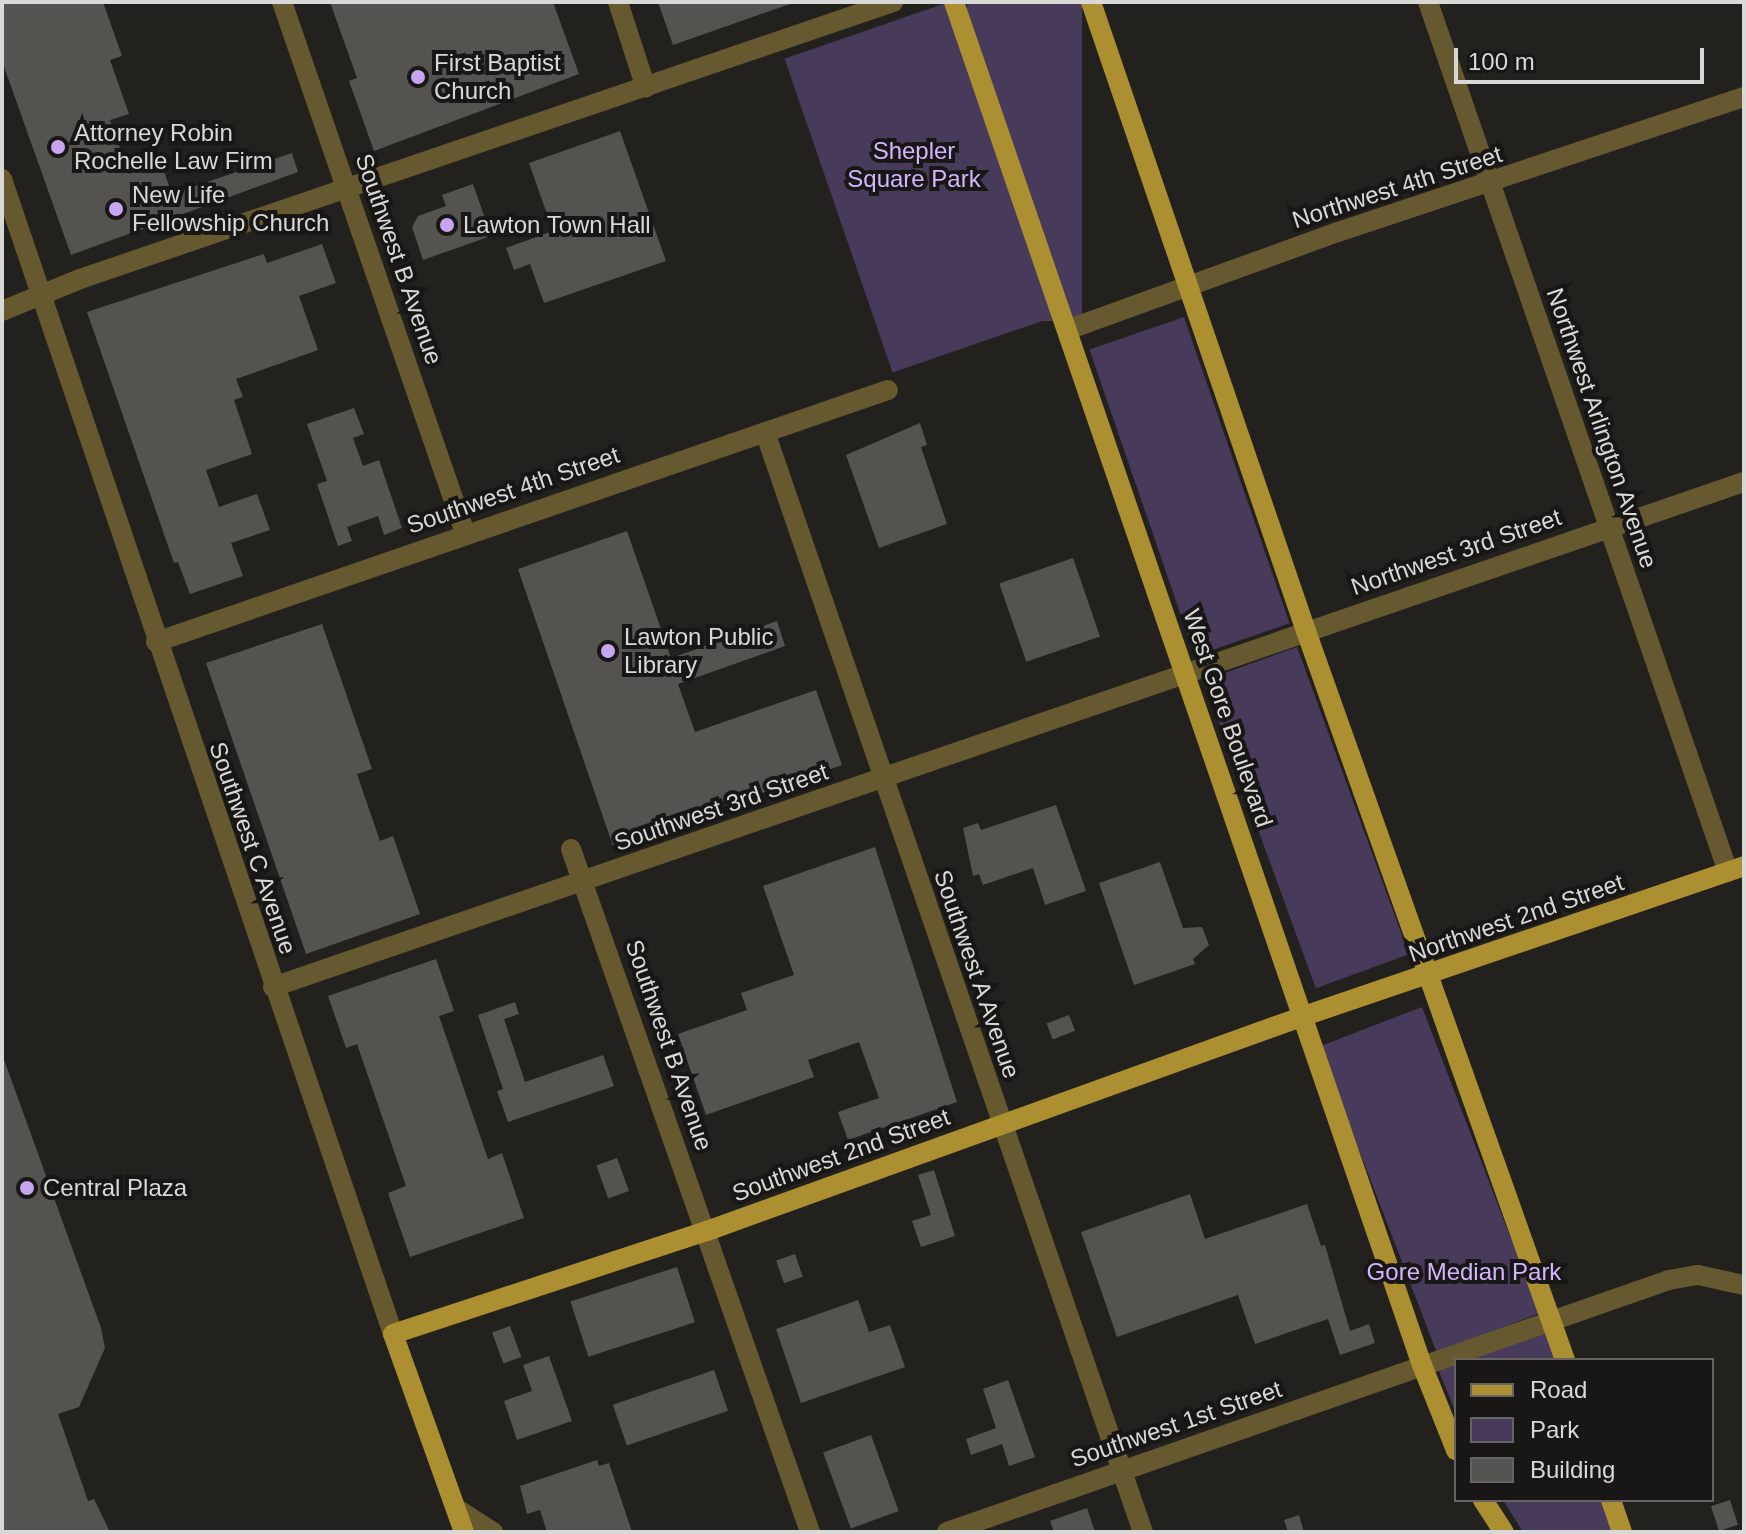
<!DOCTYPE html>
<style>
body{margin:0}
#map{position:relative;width:1746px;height:1534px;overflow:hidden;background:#22211e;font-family:Arial,sans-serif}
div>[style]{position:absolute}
.green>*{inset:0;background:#483a5b;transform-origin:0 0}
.building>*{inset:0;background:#555350;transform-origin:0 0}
.minor>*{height:20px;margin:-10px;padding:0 10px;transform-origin:10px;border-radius:10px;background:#66582f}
.major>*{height:20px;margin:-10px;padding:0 10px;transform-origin:10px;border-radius:10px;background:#ac8f30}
.dots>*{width:22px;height:22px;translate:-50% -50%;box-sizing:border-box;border:4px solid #181715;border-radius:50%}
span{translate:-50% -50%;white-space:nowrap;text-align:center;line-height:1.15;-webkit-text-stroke:8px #181715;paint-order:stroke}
.poi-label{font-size:24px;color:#d8d8d6}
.left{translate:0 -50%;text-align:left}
.park-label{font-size:24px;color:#d3b4fe}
.street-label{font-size:24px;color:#d8d8d6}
.frame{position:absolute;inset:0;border:4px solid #d8d8d6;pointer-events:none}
.legend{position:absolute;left:1454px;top:1358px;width:260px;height:144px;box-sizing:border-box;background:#181715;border:2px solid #656462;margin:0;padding:10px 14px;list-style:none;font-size:24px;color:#d8d8d6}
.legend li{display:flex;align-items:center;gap:16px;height:40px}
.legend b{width:40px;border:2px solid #656462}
.scale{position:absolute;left:1454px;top:48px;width:250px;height:36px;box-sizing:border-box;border:4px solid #d8d8d6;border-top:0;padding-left:10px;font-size:24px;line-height:28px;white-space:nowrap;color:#d8d8d6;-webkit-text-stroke:6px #181715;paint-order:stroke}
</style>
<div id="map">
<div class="green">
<div style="left:949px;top:2px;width:332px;height:174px;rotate:71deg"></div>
<div style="left:967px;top:2px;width:115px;height:319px"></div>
<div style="left:1184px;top:317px;width:324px;height:100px;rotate:71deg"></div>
<div style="left:1297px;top:647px;width:327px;height:99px;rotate:70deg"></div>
<div style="left:1422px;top:1007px;width:328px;height:110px;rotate:69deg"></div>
<div style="clip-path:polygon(1545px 1333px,1555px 1360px,1465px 1360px)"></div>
<div style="clip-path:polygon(1456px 1363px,1456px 1413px,1438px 1369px)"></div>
<div style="clip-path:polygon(1503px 1500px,1604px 1500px,1615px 1532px,1523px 1532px)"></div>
</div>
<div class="building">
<div style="clip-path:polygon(2px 2px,103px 2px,122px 56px,110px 60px,129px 114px,110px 120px,129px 174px,161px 163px,172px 194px,292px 153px,298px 172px,71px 255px,2px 61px)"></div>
<div style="clip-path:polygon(330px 2px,553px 2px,579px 74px,374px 151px,349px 81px,357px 78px)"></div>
<div style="clip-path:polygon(658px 2px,790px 2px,790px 4px,673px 45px)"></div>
<div style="clip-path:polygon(620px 131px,666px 261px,544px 303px,530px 264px,514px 270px,506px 248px,553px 231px,529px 163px)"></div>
<div style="clip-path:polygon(473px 184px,491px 236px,423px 260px,412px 227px,418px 216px,446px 206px,442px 195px)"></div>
<div style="clip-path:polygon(322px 244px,336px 283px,299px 296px,318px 350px,236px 379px,243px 397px,234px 400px,252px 454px,206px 470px,219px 507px,257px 494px,270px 530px,231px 543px,243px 576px,190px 594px,178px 562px,174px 563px,87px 312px,264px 254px,267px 263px)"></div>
<div style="clip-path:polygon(354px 408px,364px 434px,353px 438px,363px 466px,379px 460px,402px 528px,384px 535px,378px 516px,347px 527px,352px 541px,338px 546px,317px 484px,327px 481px,307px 424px)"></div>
<div style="clip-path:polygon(920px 423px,927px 445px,921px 447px,947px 524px,879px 548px,846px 455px)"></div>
<div style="clip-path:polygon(627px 531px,671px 658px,777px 621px,785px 646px,678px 684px,695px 732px,816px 690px,842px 765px,613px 846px,518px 569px)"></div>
<div style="left:1073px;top:558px;width:83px;height:78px;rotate:71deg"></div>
<div style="clip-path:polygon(322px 624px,372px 769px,357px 774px,380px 841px,393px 836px,420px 914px,306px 954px,206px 663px)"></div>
<div style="clip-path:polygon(1056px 805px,1086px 891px,1045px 905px,1033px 868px,983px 885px,979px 874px,973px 876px,963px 828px,978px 823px,981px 830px)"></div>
<div style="clip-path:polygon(875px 847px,957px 1102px,848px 1140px,838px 1112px,879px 1098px,859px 1042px,808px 1060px,814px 1077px,706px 1115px,678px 1034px,747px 1010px,741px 993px,794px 975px,763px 886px)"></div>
<div style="clip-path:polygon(1160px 862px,1183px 928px,1202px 927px,1209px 945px,1193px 959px,1195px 964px,1134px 985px,1099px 883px)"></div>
<div style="clip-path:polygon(436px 959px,454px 1011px,439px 1016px,488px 1159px,502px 1153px,524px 1218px,410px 1257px,388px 1193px,406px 1186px,357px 1044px,346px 1048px,328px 996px)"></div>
<div style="clip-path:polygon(515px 1002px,519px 1014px,504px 1019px,525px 1082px,603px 1055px,614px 1086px,508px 1122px,497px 1091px,503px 1089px,478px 1015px)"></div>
<div style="left:1069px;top:1015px;width:17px;height:24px;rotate:69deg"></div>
<div style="clip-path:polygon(2px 1054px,101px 1328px,105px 1348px,79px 1407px,58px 1414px,88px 1501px,94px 1499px,110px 1532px,2px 1532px)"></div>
<div style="left:617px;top:1158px;width:35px;height:22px;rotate:70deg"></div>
<div style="clip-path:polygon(934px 1170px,955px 1236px,921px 1247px,912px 1221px,931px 1215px,918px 1175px)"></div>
<div style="clip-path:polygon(1190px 1194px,1205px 1239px,1307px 1204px,1321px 1246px,1325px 1245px,1350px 1331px,1369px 1324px,1375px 1343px,1340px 1355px,1328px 1319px,1255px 1344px,1238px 1295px,1117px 1337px,1081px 1232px)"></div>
<div style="left:795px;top:1254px;width:24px;height:20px;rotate:71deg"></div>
<div style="left:677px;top:1267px;width:58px;height:112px;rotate:72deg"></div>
<div style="clip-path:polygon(858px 1300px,869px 1332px,890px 1325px,905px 1367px,801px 1403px,776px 1329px)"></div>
<div style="left:510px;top:1326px;width:33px;height:19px;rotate:70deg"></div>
<div style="clip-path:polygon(549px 1356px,572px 1421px,517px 1440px,504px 1401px,532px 1391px,523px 1365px)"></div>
<div style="left:714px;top:1370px;width:43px;height:107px;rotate:71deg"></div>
<div style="clip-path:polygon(1008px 1380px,1035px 1457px,1009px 1466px,1002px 1444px,971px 1455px,966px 1439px,996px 1428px,983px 1389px)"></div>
<div style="left:871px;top:1435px;width:81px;height:51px;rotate:70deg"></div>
<div style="clip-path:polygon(597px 1460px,599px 1466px,609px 1463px,632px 1532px,547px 1532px,540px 1510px,527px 1514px,520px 1486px)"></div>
<div style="left:1730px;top:1500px;width:26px;height:20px;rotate:72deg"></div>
<div style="clip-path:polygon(1087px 1508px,1095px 1532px,1054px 1532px,1050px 1521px)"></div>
<div style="clip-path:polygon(1299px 1515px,1304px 1532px,1288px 1532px,1284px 1520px)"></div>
</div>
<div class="minor">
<div style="left:282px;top:2px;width:562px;rotate:70.98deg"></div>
<div style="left:618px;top:2px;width:90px;rotate:72deg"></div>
<div style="left:1428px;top:2px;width:920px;rotate:70.97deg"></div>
<div style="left:2px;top:179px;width:1219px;rotate:71.3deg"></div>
<div style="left:2px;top:311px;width:84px;rotate:-22.3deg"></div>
<div style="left:80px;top:279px;width:859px;rotate:-18.81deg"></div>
<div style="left:1067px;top:330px;width:288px;rotate:-19.9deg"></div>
<div style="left:1338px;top:232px;width:428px;rotate:-18.4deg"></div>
<div style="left:765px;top:432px;width:1163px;rotate:71.04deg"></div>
<div style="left:156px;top:642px;width:774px;rotate:-19deg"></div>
<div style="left:571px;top:849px;width:724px;rotate:70.71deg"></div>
<div style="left:273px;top:987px;width:1555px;rotate:-18.95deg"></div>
<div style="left:457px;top:1509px;width:43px;rotate:32.6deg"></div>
<div style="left:947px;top:1532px;width:765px;rotate:-19.24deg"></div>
<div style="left:1669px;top:1280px;width:29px;rotate:-10deg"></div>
<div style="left:1698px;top:1275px;width:47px;rotate:12.3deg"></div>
</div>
<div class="major">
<div style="left:954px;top:2px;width:1441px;rotate:71.05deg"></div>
<div style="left:1422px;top:1365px;width:92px;rotate:68.2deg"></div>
<div style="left:1091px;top:2px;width:665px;rotate:71.13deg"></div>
<div style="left:1306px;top:631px;width:774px;rotate:70.44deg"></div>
<div style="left:1483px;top:1500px;width:38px;rotate:57deg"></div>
<div style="left:1611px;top:1500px;width:34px;rotate:71deg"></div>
<div style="left:464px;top:1532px;width:210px;rotate:-109.7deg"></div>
<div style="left:393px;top:1334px;width:330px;rotate:-18.2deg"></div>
<div style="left:707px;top:1231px;width:635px;rotate:-19.81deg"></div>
<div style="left:1304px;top:1016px;width:465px;rotate:-18.8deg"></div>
</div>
<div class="dots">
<div style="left:418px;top:77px;background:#c6a6f0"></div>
<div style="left:58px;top:147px;background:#c6a6f0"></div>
<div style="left:116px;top:209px;background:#c6a6f0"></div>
<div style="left:447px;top:225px;background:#c6a6f0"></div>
<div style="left:608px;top:651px;background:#c6a6f0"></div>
<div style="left:27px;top:1188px;background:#c6a6f0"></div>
</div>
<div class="poi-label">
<span class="left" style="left:434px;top:77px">First Baptist<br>Church</span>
<span class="left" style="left:74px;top:147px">Attorney Robin<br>Rochelle Law Firm</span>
<span class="left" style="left:132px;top:209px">New Life<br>Fellowship Church</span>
<span class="left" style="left:463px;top:225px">Lawton Town Hall</span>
<span class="left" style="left:624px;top:651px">Lawton Public<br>Library</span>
<span class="left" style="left:43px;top:1188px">Central Plaza</span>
</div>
<div class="park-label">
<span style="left:914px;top:165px">Shepler<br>Square Park</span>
<span style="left:1464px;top:1272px">Gore Median Park</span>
</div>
<div class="street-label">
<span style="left:1397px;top:187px;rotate:-18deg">Northwest 4th Street</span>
<span style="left:399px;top:259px;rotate:71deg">Southwest B Avenue</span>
<span style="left:1602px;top:428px;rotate:71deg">Northwest Arlington Avenue</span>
<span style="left:513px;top:490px;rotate:-19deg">Southwest 4th Street</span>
<span style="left:1456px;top:552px;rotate:-19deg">Northwest 3rd Street</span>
<span style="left:1228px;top:718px;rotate:71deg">West Gore Boulevard</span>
<span style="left:721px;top:807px;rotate:-19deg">Southwest 3rd Street</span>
<span style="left:253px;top:848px;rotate:71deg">Southwest C Avenue</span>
<span style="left:1516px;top:918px;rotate:-19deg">Northwest 2nd Street</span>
<span style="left:977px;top:974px;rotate:71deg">Southwest A Avenue</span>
<span style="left:669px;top:1045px;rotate:71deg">Southwest B Avenue</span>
<span style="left:841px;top:1155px;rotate:-20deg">Southwest 2nd Street</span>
<span style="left:1176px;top:1424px;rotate:-19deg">Southwest 1st Street</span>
</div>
<div class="frame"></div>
<ul class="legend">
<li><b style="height:10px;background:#ac8f30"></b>Road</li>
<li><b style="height:22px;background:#483a5b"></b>Park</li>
<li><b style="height:22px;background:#555350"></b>Building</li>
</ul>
<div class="scale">100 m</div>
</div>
